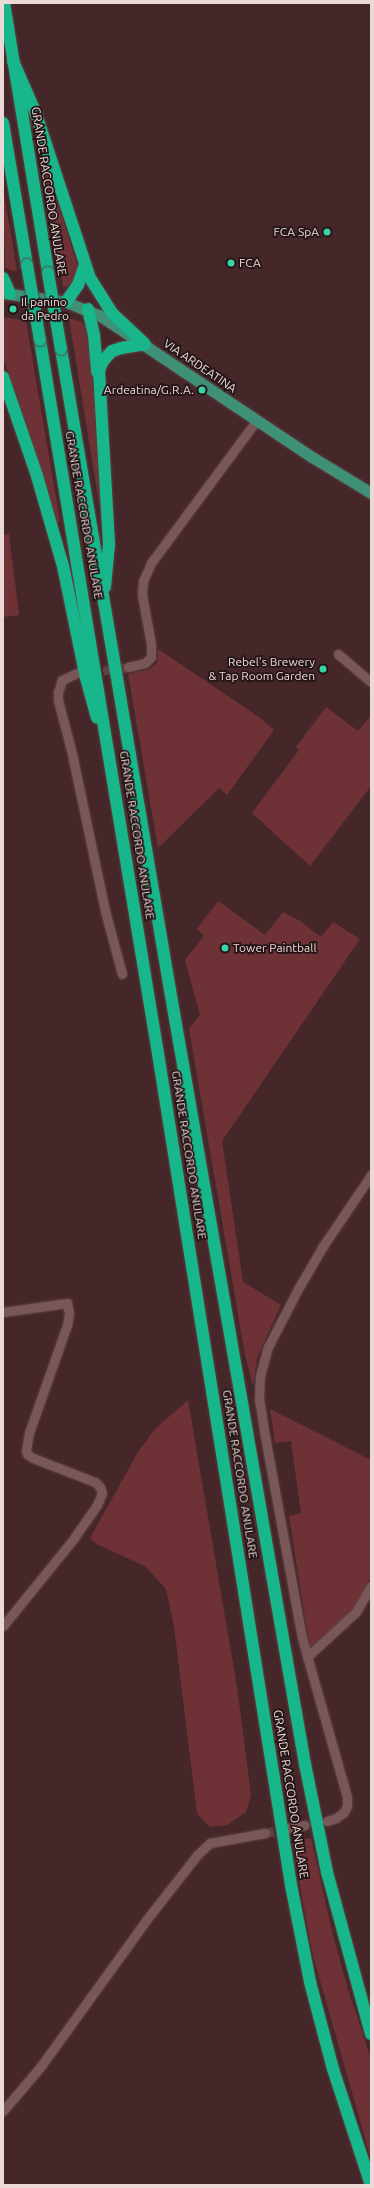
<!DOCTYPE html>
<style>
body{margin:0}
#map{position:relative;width:374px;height:2188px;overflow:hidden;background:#462729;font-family:Ubuntu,sans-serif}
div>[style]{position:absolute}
.green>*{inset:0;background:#6e3236}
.minor-tunnel>*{height:9px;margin-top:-4.5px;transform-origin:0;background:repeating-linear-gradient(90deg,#5f4243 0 9px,transparent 0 13.5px)}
.roads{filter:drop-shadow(0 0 1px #5d4345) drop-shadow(0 0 1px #5d4345)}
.minor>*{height:9px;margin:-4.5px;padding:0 4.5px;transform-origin:4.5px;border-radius:4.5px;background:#795657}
.major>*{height:11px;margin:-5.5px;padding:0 5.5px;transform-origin:5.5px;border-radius:5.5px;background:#3e9076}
.highway>*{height:12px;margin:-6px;padding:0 6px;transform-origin:6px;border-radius:6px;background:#17b68b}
.bridges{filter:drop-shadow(0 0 1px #5d4345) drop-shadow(0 0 1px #5d4345)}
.highway-bridge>*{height:12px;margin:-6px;padding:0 6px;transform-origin:6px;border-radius:6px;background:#17b68b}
.dots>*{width:11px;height:11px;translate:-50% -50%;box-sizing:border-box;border:2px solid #231515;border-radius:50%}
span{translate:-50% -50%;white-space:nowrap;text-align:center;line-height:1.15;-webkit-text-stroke:3.5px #231515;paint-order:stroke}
.street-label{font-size:12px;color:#edd8d8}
.poi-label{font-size:12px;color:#edd8d8}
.right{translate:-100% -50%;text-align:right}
.left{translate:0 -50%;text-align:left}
.frame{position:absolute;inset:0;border:4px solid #edd8d8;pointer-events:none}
</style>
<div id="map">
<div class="green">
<div style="clip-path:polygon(41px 151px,80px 273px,73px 285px,63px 287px)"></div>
<div style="clip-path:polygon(3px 189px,17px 270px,13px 271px,5px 268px,5px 265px)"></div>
<div style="clip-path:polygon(3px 317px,26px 321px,60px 521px,56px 522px,3px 357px)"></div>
<div style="clip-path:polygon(69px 318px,82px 322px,90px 334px,102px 522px)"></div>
<div style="clip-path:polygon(9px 534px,19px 615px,3px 617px,3px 535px)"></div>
<div style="clip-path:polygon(158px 649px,259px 717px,274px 730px,227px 795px,219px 788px,158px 848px,128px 674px,150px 669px,157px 663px)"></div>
<div style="clip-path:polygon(326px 707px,358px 731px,371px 715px,371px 786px,310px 866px,252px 813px,299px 750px,296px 747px)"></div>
<div style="clip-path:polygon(218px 901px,265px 935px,283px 912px,300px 921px,321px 937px,333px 922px,360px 939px,222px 1141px,243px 1282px,281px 1305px,257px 1358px,253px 1386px,245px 1355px,189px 1029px,200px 1015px,185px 960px,204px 936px,197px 929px)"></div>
<div style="clip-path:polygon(188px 1400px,237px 1687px,251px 1795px,246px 1812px,227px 1825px,210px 1827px,197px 1814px,174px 1626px,166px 1589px,145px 1566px,96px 1544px,90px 1538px,138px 1452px,155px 1429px)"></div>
<div style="clip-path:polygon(270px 1409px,371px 1460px,371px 1576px,357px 1605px,310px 1649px,289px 1516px,301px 1513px,291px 1441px,275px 1443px)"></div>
<div style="clip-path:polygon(311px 1838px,333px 1935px,348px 1989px,371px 2059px,371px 2159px,313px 1956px,292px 1842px)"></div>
</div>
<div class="minor-tunnel">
<div style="left:90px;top:672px;width:38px;rotate:-7deg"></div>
<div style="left:265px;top:1833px;width:21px;rotate:-11deg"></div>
</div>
<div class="roads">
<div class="minor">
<div style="left:338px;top:654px;width:43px;rotate:40.3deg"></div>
<div style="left:128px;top:667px;width:17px;rotate:-13deg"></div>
<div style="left:145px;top:663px;width:8px;rotate:-45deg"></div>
<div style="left:151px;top:657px;width:13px;rotate:-90deg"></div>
<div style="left:151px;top:644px;width:50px;rotate:-100.4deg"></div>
<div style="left:142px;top:595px;width:14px;rotate:-86deg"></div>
<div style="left:143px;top:581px;width:20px;rotate:-66deg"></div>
<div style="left:151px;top:563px;width:178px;rotate:-53.5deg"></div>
<div style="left:77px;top:673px;width:17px;rotate:155deg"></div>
<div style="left:62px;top:680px;width:13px;rotate:108deg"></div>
<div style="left:58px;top:692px;width:8px;rotate:90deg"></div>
<div style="left:58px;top:700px;width:56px;rotate:75.5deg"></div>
<div style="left:72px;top:754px;width:160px;rotate:78.1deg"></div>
<div style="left:105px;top:911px;width:65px;rotate:74.9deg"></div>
<div style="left:3px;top:1312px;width:65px;rotate:-8deg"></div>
<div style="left:67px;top:1303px;width:10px;rotate:79deg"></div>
<div style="left:69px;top:1313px;width:12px;rotate:99deg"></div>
<div style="left:67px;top:1325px;width:114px;rotate:109.4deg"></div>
<div style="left:29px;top:1433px;width:17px;rotate:100deg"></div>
<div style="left:26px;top:1450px;width:4px;rotate:76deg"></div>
<div style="left:27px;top:1454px;width:7px;rotate:34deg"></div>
<div style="left:33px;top:1458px;width:66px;rotate:21.2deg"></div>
<div style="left:95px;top:1482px;width:7px;rotate:45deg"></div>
<div style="left:100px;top:1487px;width:6px;rotate:72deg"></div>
<div style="left:102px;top:1493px;width:13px;rotate:113deg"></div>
<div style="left:97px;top:1505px;width:39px;rotate:125deg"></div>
<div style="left:75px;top:1537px;width:114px;rotate:129deg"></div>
<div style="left:307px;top:1657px;width:67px;rotate:-42.6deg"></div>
<div style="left:356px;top:1612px;width:30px;rotate:-60deg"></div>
<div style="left:327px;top:1821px;width:9px;rotate:-18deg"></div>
<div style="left:336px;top:1818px;width:10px;rotate:-37deg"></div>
<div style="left:344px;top:1812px;width:7px;rotate:-63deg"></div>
<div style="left:347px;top:1806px;width:9px;rotate:-90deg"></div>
<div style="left:347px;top:1797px;width:165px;rotate:-105.8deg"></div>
<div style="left:302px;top:1638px;width:211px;rotate:-100.4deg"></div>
<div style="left:264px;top:1430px;width:30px;rotate:-99deg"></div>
<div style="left:259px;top:1400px;width:24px;rotate:-88deg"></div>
<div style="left:260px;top:1376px;width:30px;rotate:-75deg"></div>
<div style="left:268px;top:1347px;width:65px;rotate:-62.7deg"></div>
<div style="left:298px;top:1289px;width:50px;rotate:-59.8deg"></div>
<div style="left:323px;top:1246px;width:86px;rotate:-55.9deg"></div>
<div style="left:286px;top:1829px;width:19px;rotate:-12deg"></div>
<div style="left:3px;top:2111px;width:59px;rotate:-49.8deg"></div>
<div style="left:41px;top:2066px;width:181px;rotate:-54.2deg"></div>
<div style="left:147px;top:1919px;width:81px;rotate:-52deg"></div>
<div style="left:197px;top:1855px;width:18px;rotate:-43deg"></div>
<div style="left:210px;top:1843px;width:56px;rotate:-10.3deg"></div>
</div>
<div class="major">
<div style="left:3px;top:293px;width:64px;rotate:8.1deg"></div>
<div style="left:66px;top:302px;width:35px;rotate:22deg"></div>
<div style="left:99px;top:315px;width:256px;rotate:33.7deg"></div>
<div style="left:312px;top:457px;width:69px;rotate:31.4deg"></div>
</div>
<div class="highway">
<div style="left:4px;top:3px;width:274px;rotate:80.7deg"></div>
<div style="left:13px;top:61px;width:58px;rotate:66.5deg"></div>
<div style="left:36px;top:114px;width:173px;rotate:71.8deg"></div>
<div style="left:90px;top:278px;width:41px;rotate:57.8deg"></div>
<div style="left:112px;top:313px;width:45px;rotate:43.2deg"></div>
<div style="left:3px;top:123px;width:144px;rotate:80.4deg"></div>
<div style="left:3px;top:278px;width:17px;rotate:66deg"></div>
<div style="left:66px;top:302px;width:21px;rotate:-55deg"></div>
<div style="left:78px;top:285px;width:21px;rotate:-71deg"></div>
<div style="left:88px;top:309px;width:27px;rotate:77deg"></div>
<div style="left:94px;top:335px;width:37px;rotate:85deg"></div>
<div style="left:40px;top:340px;width:736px;rotate:80.61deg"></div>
<div style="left:160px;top:1066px;width:829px;rotate:80.91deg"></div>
<div style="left:291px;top:1885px;width:99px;rotate:78.9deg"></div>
<div style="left:310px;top:1982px;width:90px;rotate:75.2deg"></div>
<div style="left:333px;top:2069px;width:122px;rotate:71.9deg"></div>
<div style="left:61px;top:349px;width:650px;rotate:80.35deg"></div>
<div style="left:170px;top:990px;width:786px;rotate:80.11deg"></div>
<div style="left:305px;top:1764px;width:110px;rotate:78.5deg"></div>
<div style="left:327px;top:1872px;width:168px;rotate:74.8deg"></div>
<div style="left:3px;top:377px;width:105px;rotate:71deg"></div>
<div style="left:37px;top:476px;width:94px;rotate:73.9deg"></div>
<div style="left:63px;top:566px;width:114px;rotate:78.4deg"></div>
<div style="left:86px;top:678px;width:41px;rotate:74.6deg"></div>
<div style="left:105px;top:587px;width:43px;rotate:-84.7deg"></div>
<div style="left:109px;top:544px;width:174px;rotate:-93.3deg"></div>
<div style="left:99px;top:370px;width:10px;rotate:-66deg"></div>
<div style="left:103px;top:361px;width:13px;rotate:-48deg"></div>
<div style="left:112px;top:351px;width:9px;rotate:-18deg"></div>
<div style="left:121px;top:348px;width:24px;rotate:-9deg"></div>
</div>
</div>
<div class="bridges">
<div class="highway-bridge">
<div style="left:27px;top:265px;width:76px;rotate:80.2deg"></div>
<div style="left:48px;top:273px;width:77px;rotate:80.3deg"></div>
</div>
</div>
<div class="dots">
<div style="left:327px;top:232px;background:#39d4a5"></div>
<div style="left:231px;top:263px;background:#39d4a5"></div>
<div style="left:13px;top:309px;background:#39d4a5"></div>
<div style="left:202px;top:390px;background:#39d4a5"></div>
<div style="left:323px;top:669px;background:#39d4a5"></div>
<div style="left:225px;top:948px;background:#39d4a5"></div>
</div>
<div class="street-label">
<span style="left:49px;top:191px;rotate:81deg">GRANDE RACCORDO ANULARE</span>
<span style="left:200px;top:366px;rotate:34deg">VIA ARDEATINA</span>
<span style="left:84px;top:515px;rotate:80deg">GRANDE RACCORDO ANULARE</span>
<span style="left:137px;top:835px;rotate:81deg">GRANDE RACCORDO ANULARE</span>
<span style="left:189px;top:1155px;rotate:81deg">GRANDE RACCORDO ANULARE</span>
<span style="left:240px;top:1474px;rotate:81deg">GRANDE RACCORDO ANULARE</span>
<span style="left:291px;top:1794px;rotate:81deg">GRANDE RACCORDO ANULARE</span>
</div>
<div class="poi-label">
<span class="right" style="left:319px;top:232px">FCA SpA</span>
<span class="left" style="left:239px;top:263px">FCA</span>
<span class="left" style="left:21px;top:309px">Il panino<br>da Pedro</span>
<span class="right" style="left:194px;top:390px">Ardeatina/G.R.A.</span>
<span class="right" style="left:315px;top:669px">Rebel's Brewery<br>&amp; Tap Room Garden</span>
<span class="left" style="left:233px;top:948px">Tower Paintball</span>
</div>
<div class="frame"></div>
</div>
